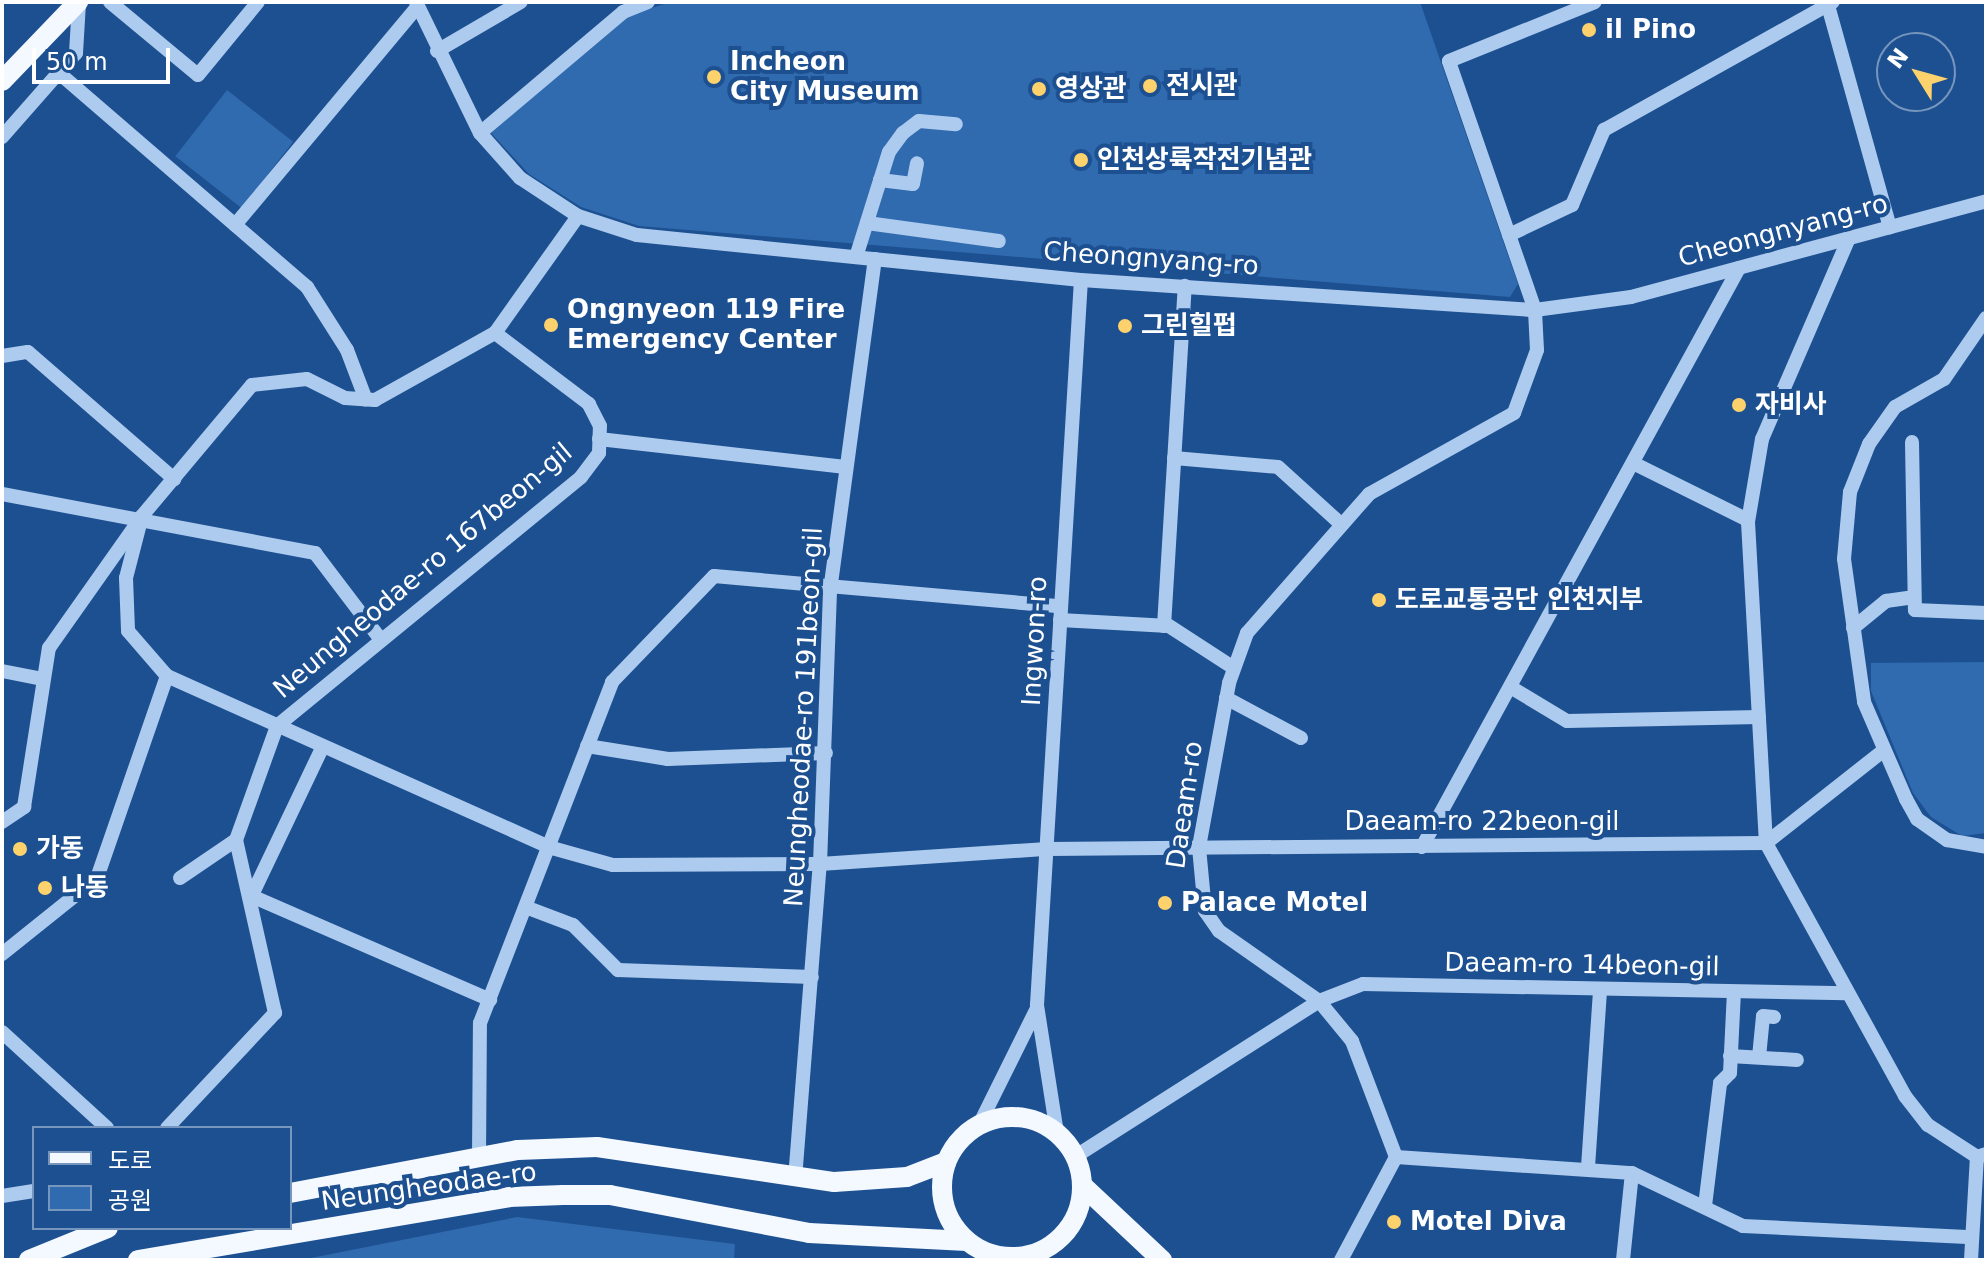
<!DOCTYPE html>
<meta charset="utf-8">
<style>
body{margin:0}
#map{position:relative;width:1988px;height:1262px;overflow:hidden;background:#1d5091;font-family:"DejaVu Sans","Noto Sans KR",sans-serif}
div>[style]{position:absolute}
.green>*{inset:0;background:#306aaf;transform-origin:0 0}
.minor>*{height:14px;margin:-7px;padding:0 7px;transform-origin:7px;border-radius:7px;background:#adcbee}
.major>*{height:20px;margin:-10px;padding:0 10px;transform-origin:10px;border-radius:10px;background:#f4f8ff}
.major>.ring{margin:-10px;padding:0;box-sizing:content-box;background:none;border:20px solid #f4f8ff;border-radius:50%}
.dots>*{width:22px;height:22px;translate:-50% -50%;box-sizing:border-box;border:4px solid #1d5091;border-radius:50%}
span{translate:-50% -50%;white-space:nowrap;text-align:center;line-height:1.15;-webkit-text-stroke:8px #1d5091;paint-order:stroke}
.poi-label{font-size:26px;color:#fff;font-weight:700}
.left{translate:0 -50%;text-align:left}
.street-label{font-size:26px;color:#fff}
.frame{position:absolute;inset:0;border:4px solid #fff;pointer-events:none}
.legend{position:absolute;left:32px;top:1126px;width:260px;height:104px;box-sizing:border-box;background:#1d5091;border:2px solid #7796bd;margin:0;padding:10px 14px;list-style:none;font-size:24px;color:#fff}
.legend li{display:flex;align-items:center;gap:16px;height:40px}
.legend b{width:40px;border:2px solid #7796bd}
.north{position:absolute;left:1876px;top:32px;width:80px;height:80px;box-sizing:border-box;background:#1d5091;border:2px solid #7796bd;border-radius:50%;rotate:307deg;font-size:22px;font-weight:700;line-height:32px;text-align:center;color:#fff}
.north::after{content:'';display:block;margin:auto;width:28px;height:36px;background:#fdd26c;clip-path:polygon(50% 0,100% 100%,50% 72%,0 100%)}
.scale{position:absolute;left:32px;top:48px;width:138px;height:36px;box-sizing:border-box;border:4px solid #fff;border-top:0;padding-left:10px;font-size:24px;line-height:28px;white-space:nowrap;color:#fff;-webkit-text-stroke:6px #1d5091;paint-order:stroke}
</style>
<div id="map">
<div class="green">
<div style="clip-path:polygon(670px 2px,1420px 2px,1518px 284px,1510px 297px,639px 226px,581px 207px,529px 174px,491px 133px,625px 17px)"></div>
<div style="left:227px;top:90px;width:84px;height:84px;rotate:38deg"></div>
<div style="clip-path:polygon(1986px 662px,1986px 833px,1962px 836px,1931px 817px,1913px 793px,1871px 691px,1871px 663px)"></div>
<div style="clip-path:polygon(517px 1217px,735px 1244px,734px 1260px,301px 1260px)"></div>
</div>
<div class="minor">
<div style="left:110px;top:2px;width:114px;rotate:39.7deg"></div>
<div style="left:198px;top:75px;width:94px;rotate:-50.6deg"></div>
<div style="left:416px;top:2px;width:146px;rotate:64deg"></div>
<div style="left:480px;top:133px;width:60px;rotate:48.4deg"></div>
<div style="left:520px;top:178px;width:69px;rotate:33.2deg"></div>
<div style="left:578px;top:216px;width:62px;rotate:17.9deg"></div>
<div style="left:637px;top:235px;width:446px;rotate:5.8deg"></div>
<div style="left:1081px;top:280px;width:455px;rotate:3.8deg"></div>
<div style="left:1535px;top:310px;width:97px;rotate:-7.7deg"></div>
<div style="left:1631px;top:297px;width:368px;rotate:-15.1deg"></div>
<div style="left:1827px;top:2px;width:234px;rotate:74.4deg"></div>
<div style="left:437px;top:51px;width:97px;rotate:-30.3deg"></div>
<div style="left:59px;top:73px;width:328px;rotate:40.8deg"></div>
<div style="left:307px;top:287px;width:75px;rotate:57.6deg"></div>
<div style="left:347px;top:350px;width:53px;rotate:69.2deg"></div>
<div style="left:480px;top:133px;width:187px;rotate:-40.2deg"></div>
<div style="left:623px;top:12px;width:27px;rotate:-22deg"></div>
<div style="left:2px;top:137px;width:112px;rotate:-48.6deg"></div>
<div style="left:76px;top:53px;width:51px;rotate:-86.6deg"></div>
<div style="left:880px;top:180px;width:33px;rotate:7deg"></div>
<div style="left:913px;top:184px;width:21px;rotate:-79deg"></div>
<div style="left:867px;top:223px;width:133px;rotate:7.8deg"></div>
<div style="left:235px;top:225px;width:285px;rotate:-50.1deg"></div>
<div style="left:1509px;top:235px;width:70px;rotate:-25.5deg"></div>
<div style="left:1572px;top:205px;width:82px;rotate:-66.9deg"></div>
<div style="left:1604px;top:130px;width:262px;rotate:-29.2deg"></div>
<div style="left:1849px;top:238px;width:219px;rotate:113.4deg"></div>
<div style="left:1762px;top:439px;width:84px;rotate:99.6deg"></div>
<div style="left:1748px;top:522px;width:322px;rotate:86.8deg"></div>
<div style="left:1766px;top:843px;width:289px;rotate:61.2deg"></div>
<div style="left:1905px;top:1096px;width:37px;rotate:52deg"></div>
<div style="left:1928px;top:1125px;width:59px;rotate:33.1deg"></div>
<div style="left:1977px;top:1157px;width:9px;rotate:-18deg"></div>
<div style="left:856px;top:257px;width:110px;rotate:-72.6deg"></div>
<div style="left:889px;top:152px;width:24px;rotate:-54deg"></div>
<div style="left:903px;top:133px;width:20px;rotate:-37deg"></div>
<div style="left:919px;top:121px;width:37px;rotate:5deg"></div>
<div style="left:1986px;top:318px;width:74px;rotate:124.5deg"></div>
<div style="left:1944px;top:379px;width:56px;rotate:150.3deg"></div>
<div style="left:1895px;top:407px;width:45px;rotate:125.1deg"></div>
<div style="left:1869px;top:444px;width:52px;rotate:111.6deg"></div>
<div style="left:1850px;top:492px;width:67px;rotate:95.1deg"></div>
<div style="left:1844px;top:559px;width:144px;rotate:82deg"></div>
<div style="left:1864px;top:702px;width:106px;rotate:66.6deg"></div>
<div style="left:1906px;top:799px;width:23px;rotate:61deg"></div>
<div style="left:1917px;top:819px;width:37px;rotate:35deg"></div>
<div style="left:1947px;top:840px;width:40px;rotate:10deg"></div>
<div style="left:2px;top:356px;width:26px;rotate:-9deg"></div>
<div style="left:28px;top:352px;width:194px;rotate:41deg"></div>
<div style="left:599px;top:439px;width:248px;rotate:6.5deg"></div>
<div style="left:1912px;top:442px;width:168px;rotate:89deg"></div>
<div style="left:1915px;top:610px;width:71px;rotate:2.4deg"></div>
<div style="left:1174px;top:458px;width:104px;rotate:4.9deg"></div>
<div style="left:1278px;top:467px;width:86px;rotate:42.2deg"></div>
<div style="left:1633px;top:463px;width:128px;rotate:26.4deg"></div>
<div style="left:2px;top:494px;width:319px;rotate:10.7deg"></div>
<div style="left:315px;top:553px;width:109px;rotate:52.8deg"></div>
<div style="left:142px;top:516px;width:64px;rotate:104.5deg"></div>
<div style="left:126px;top:578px;width:53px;rotate:87.8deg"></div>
<div style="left:128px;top:631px;width:60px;rotate:49.1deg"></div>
<div style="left:167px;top:676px;width:422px;rotate:24.1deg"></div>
<div style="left:552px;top:848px;width:63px;rotate:15.6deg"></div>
<div style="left:613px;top:865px;width:207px;rotate:-0.3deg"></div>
<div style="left:820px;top:864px;width:228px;rotate:-3.8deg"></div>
<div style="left:1048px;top:849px;width:718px;rotate:-0.48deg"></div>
<div style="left:1766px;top:843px;width:150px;rotate:-38.2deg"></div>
<div style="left:1060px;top:620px;width:109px;rotate:3.2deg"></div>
<div style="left:1169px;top:626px;width:77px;rotate:32.9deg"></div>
<div style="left:1164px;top:626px;width:341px;rotate:-86.5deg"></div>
<div style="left:1853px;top:628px;width:43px;rotate:-39.3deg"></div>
<div style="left:1886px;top:601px;width:27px;rotate:-8deg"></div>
<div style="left:2px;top:671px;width:42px;rotate:11deg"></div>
<div style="left:1512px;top:688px;width:64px;rotate:31deg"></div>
<div style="left:1567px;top:721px;width:192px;rotate:-1.2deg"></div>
<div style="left:1226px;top:698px;width:85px;rotate:28.1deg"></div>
<div style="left:587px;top:746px;width:82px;rotate:9.1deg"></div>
<div style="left:668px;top:759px;width:158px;rotate:-2.2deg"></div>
<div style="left:2px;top:822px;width:27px;rotate:-34deg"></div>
<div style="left:24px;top:807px;width:161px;rotate:-81.1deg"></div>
<div style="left:49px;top:648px;width:161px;rotate:-54.8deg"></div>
<div style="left:142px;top:516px;width:171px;rotate:-50deg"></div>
<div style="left:252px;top:385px;width:55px;rotate:-6.2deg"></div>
<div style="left:307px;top:379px;width:42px;rotate:26.6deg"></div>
<div style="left:345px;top:398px;width:30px;rotate:4deg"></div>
<div style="left:375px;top:400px;width:137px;rotate:-29.2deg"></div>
<div style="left:495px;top:333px;width:143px;rotate:-54.6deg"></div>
<div style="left:1422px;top:847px;width:660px;rotate:-61.3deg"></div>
<div style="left:180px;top:878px;width:68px;rotate:-34.2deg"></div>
<div style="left:249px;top:895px;width:263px;rotate:23.5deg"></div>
<div style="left:251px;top:897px;width:167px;rotate:-64.5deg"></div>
<div style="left:528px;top:908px;width:48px;rotate:20.7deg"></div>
<div style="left:573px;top:925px;width:64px;rotate:45deg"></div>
<div style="left:618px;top:970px;width:194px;rotate:2.1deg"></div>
<div style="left:2px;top:954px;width:122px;rotate:-38.7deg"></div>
<div style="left:97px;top:878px;width:214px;rotate:-70.9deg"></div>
<div style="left:2px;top:1032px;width:142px;rotate:42.4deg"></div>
<div style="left:1730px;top:1056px;width:67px;rotate:3.4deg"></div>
<div style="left:1759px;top:1057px;width:41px;rotate:-84.4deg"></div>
<div style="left:1763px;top:1016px;width:11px;rotate:5deg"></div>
<div style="left:979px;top:1125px;width:128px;rotate:-63.6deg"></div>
<div style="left:167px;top:1128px;width:158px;rotate:-46.8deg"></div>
<div style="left:275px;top:1013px;width:177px;rotate:-102.7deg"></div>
<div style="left:236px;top:840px;width:121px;rotate:-70.2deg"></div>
<div style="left:277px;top:726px;width:393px;rotate:-39.3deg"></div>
<div style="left:581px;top:477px;width:30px;rotate:-53deg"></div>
<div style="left:599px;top:453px;width:27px;rotate:-88deg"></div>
<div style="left:600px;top:426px;width:25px;rotate:-117deg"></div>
<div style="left:589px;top:404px;width:118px;rotate:-142.9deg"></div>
<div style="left:1057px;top:1133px;width:130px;rotate:-98.9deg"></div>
<div style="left:1037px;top:1005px;width:726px;rotate:-86.53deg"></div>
<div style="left:1076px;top:1156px;width:288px;rotate:-32.5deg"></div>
<div style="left:1319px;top:1001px;width:47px;rotate:-21.1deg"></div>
<div style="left:1363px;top:984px;width:484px;rotate:1.1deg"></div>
<div style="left:479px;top:1157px;width:134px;rotate:-89.6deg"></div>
<div style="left:480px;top:1023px;width:366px;rotate:-68.8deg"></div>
<div style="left:612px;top:682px;width:147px;rotate:-46.1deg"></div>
<div style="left:714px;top:576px;width:347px;rotate:5deg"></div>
<div style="left:1396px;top:1157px;width:237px;rotate:3.9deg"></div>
<div style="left:1632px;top:1173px;width:123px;rotate:25.5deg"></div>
<div style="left:1743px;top:1226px;width:229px;rotate:2.8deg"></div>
<div style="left:1588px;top:1167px;width:177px;rotate:-86.1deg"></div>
<div style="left:795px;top:1179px;width:316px;rotate:-85.5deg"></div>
<div style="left:820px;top:864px;width:273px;rotate:-87.9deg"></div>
<div style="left:830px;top:591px;width:335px;rotate:-82.3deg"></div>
<div style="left:2px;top:1196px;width:32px;rotate:-9deg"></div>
<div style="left:1705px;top:1206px;width:124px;rotate:-83deg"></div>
<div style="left:1720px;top:1083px;width:14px;rotate:-45deg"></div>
<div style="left:1730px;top:1073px;width:81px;rotate:-87.2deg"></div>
<div style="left:1341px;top:1260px;width:117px;rotate:-61.9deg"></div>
<div style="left:1396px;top:1157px;width:124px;rotate:-110.8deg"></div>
<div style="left:1352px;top:1041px;width:52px;rotate:-129.5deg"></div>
<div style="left:1319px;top:1001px;width:122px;rotate:-145deg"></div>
<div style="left:1219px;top:931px;width:24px;rotate:-125deg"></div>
<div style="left:1205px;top:911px;width:64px;rotate:-95.4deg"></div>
<div style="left:1199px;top:847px;width:167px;rotate:-79.6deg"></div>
<div style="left:1229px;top:683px;width:53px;rotate:-70.2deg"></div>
<div style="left:1247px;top:633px;width:185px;rotate:-48.7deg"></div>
<div style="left:1369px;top:494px;width:166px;rotate:-29.2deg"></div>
<div style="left:1514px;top:413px;width:67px;rotate:-69.9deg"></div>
<div style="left:1537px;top:350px;width:40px;rotate:-92.9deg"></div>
<div style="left:1535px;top:310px;width:263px;rotate:-109.1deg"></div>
<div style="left:1449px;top:61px;width:157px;rotate:-22deg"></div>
<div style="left:1623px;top:1260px;width:87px;rotate:-84.1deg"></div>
<div style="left:1971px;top:1260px;width:103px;rotate:-86.7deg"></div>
</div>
<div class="major">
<div style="left:2px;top:81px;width:110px;rotate:-46.1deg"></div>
<div class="ring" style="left:942px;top:1117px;width:120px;height:120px"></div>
<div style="left:1082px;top:1185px;width:110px;rotate:43.2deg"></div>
<div style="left:290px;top:1193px;width:232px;rotate:-10.7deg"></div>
<div style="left:518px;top:1150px;width:79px;rotate:-2.2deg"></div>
<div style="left:597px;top:1147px;width:240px;rotate:8.4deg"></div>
<div style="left:834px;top:1182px;width:73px;rotate:-3.9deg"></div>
<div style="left:907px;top:1177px;width:42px;rotate:-21deg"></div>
<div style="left:29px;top:1260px;width:85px;rotate:-22.1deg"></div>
<div style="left:138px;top:1260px;width:376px;rotate:-9.6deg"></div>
<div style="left:509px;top:1197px;width:54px;rotate:-2.1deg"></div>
<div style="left:563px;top:1195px;width:47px"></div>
<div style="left:610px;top:1195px;width:203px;rotate:10.8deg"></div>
<div style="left:809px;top:1233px;width:158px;rotate:2.9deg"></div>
</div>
<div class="dots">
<div style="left:1589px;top:30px;background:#fdd26c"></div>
<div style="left:714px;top:77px;background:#fdd26c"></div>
<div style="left:1150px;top:86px;background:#fdd26c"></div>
<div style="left:1039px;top:89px;background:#fdd26c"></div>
<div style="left:1081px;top:160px;background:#fdd26c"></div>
<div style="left:551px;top:325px;background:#fdd26c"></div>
<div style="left:1125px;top:326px;background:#fdd26c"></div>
<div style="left:1739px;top:405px;background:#fdd26c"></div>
<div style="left:1379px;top:600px;background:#fdd26c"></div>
<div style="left:20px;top:849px;background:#fdd26c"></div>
<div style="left:45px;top:888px;background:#fdd26c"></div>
<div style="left:1165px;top:903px;background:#fdd26c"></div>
<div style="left:1394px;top:1222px;background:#fdd26c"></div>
</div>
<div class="poi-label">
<span class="left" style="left:1605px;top:30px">il Pino</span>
<span class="left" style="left:730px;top:77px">Incheon<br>City Museum</span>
<span class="left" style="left:1166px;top:86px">전시관</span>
<span class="left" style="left:1055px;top:89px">영상관</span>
<span class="left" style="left:1097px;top:160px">인천상륙작전기념관</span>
<span class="left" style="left:567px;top:325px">Ongnyeon 119 Fire<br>Emergency Center</span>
<span class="left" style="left:1141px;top:326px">그린힐펍</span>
<span class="left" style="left:1755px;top:405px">자비사</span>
<span class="left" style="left:1395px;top:600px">도로교통공단 인천지부</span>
<span class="left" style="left:36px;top:849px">가동</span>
<span class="left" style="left:61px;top:888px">나동</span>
<span class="left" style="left:1181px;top:903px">Palace Motel</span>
<span class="left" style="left:1410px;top:1222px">Motel Diva</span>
</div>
<div class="street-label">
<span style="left:1783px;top:231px;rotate:-15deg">Cheongnyang-ro</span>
<span style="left:1151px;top:259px;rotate:4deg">Cheongnyang-ro</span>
<span style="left:423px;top:571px;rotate:-40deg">Neungheodae-ro 167beon-gil</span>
<span style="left:1035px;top:641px;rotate:-87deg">Ingwon-ro</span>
<span style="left:804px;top:717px;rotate:-87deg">Neungheodae-ro 191beon-gil</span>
<span style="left:1185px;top:805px;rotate:-82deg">Daeam-ro</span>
<span style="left:1482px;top:822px">Daeam-ro 22beon-gil</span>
<span style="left:1582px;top:965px;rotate:1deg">Daeam-ro 14beon-gil</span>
<span style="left:429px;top:1187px;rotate:-8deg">Neungheodae-ro</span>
</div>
<div class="frame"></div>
<ul class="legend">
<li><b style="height:10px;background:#f4f8ff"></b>도로</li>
<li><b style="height:22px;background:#306aaf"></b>공원</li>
</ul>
<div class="north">N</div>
<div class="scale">50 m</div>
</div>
